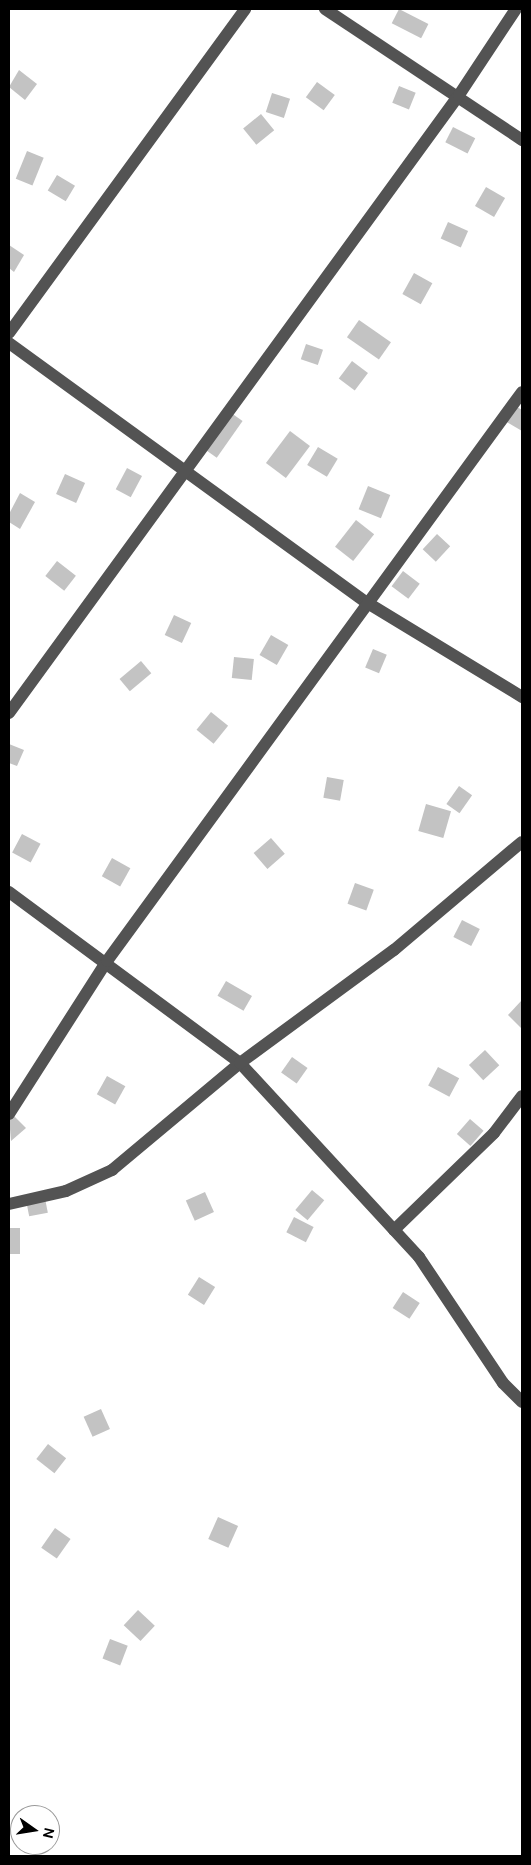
<!DOCTYPE html>
<style>
body{margin:0}
#map{position:relative;width:531px;height:1865px;overflow:hidden;background:#fff;font-family:"DM Sans",sans-serif}
div>[style]{position:absolute}
.building>*{inset:0;background:#c3c3c3;transform-origin:0 0}
.minor>*{height:12px;margin:-6px;padding:0 6px;transform-origin:6px;border-radius:6px;background:#535353}
span{translate:-50% -50%;white-space:nowrap;text-align:center;line-height:1.15;-webkit-text-stroke:4px #fff;paint-order:stroke}
.frame{position:absolute;inset:0;border:10px solid #000;pointer-events:none}
.north{position:absolute;left:10px;top:1805px;width:50px;height:50px;box-sizing:border-box;background:#fff;border:1px solid #999;border-radius:50%;rotate:103deg;font-size:14px;font-weight:700;line-height:20px;text-align:center;color:#000}
.north::after{content:'';display:block;margin:auto;width:18px;height:22px;background:#000;clip-path:polygon(50% 0,100% 100%,50% 72%,0 100%)}
</style>
<div id="map">
<div class="building">
<div style="left:399px;top:9px;width:33px;height:16px;rotate:27deg"></div>
<div style="clip-path:polygon(19px 70px,37px 84px,25px 100px,9px 87px)"></div>
<div style="left:317px;top:82px;width:22px;height:19px;rotate:36deg"></div>
<div style="left:399px;top:86px;width:18px;height:18px;rotate:22deg"></div>
<div style="left:272px;top:93px;width:19px;height:20px;rotate:18deg"></div>
<div style="left:261px;top:114px;width:21px;height:23px;rotate:51deg"></div>
<div style="left:453px;top:127px;width:25px;height:17px;rotate:27deg"></div>
<div style="left:27px;top:151px;width:18px;height:30px;rotate:22deg"></div>
<div style="left:57px;top:175px;width:21px;height:18px;rotate:31deg"></div>
<div style="left:486px;top:187px;width:22px;height:22px;rotate:30deg"></div>
<div style="left:448px;top:222px;width:22px;height:18px;rotate:24deg"></div>
<div style="clip-path:polygon(9px 245px,24px 255px,14px 272px,9px 268px)"></div>
<div style="left:414px;top:273px;width:21px;height:24px;rotate:29deg"></div>
<div style="left:359px;top:320px;width:39px;height:21px;rotate:35deg"></div>
<div style="left:306px;top:344px;width:18px;height:16px;rotate:19deg"></div>
<div style="left:352px;top:361px;width:20px;height:22px;rotate:37deg"></div>
<div style="clip-path:polygon(514px 405px,522px 410px,522px 431px,505px 421px)"></div>
<div style="left:227px;top:410px;width:19px;height:45px;rotate:35deg"></div>
<div style="left:290px;top:431px;width:25px;height:40px;rotate:37deg"></div>
<div style="left:318px;top:447px;width:23px;height:21px;rotate:31deg"></div>
<div style="left:127px;top:468px;width:17px;height:24px;rotate:28deg"></div>
<div style="left:65px;top:474px;width:22px;height:22px;rotate:24deg"></div>
<div style="left:368px;top:486px;width:24px;height:25px;rotate:22deg"></div>
<div style="clip-path:polygon(20px 493px,35px 502px,20px 529px,9px 522px,9px 514px)"></div>
<div style="left:356px;top:520px;width:23px;height:34px;rotate:38deg"></div>
<div style="left:437px;top:534px;width:18px;height:21px;rotate:43deg"></div>
<div style="left:57px;top:561px;width:24px;height:19px;rotate:38deg"></div>
<div style="left:403px;top:571px;width:21px;height:19px;rotate:37deg"></div>
<div style="left:174px;top:615px;width:19px;height:22px;rotate:25deg"></div>
<div style="left:271px;top:635px;width:20px;height:23px;rotate:30deg"></div>
<div style="left:373px;top:649px;width:15px;height:20px;rotate:23deg"></div>
<div style="left:234px;top:657px;width:20px;height:21px;rotate:6deg"></div>
<div style="left:141px;top:661px;width:16px;height:28px;rotate:50deg"></div>
<div style="left:211px;top:712px;width:22px;height:23px;rotate:39deg"></div>
<div style="clip-path:polygon(9px 744px,24px 750px,17px 766px,9px 763px)"></div>
<div style="left:327px;top:777px;width:17px;height:21px;rotate:10deg"></div>
<div style="left:459px;top:786px;width:16px;height:22px;rotate:35deg"></div>
<div style="left:426px;top:804px;width:26px;height:28px;rotate:16deg"></div>
<div style="left:22px;top:834px;width:21px;height:21px;rotate:28deg"></div>
<div style="left:271px;top:838px;width:21px;height:23px;rotate:49deg"></div>
<div style="left:112px;top:858px;width:21px;height:21px;rotate:29deg"></div>
<div style="left:355px;top:883px;width:20px;height:22px;rotate:20deg"></div>
<div style="left:462px;top:920px;width:20px;height:19px;rotate:27deg"></div>
<div style="left:226px;top:981px;width:30px;height:17px;rotate:30deg"></div>
<div style="clip-path:polygon(522px 1000px,522px 1029px,508px 1015px)"></div>
<div style="left:485px;top:1050px;width:21px;height:22px;rotate:47deg"></div>
<div style="left:292px;top:1057px;width:19px;height:19px;rotate:35deg"></div>
<div style="left:438px;top:1067px;width:24px;height:21px;rotate:28deg"></div>
<div style="left:107px;top:1076px;width:21px;height:21px;rotate:29deg"></div>
<div style="clip-path:polygon(12px 1114px,26px 1128px,11px 1141px,9px 1117px)"></div>
<div style="left:470px;top:1119px;width:18px;height:20px;rotate:41deg"></div>
<div style="left:312px;top:1190px;width:16px;height:26px;rotate:40deg"></div>
<div style="left:205px;top:1192px;width:22px;height:21px;rotate:66deg"></div>
<div style="left:44px;top:1193px;width:20px;height:19px;rotate:79deg"></div>
<div style="left:294px;top:1217px;width:22px;height:17px;rotate:27deg"></div>
<div style="left:9px;top:1228px;width:11px;height:26px"></div>
<div style="left:199px;top:1277px;width:19px;height:21px;rotate:32deg"></div>
<div style="left:403px;top:1292px;width:20px;height:19px;rotate:33deg"></div>
<div style="left:101px;top:1409px;width:22px;height:19px;rotate:66deg"></div>
<div style="left:48px;top:1444px;width:23px;height:19px;rotate:38deg"></div>
<div style="left:218px;top:1517px;width:22px;height:24px;rotate:24deg"></div>
<div style="left:55px;top:1528px;width:19px;height:24px;rotate:35deg"></div>
<div style="left:138px;top:1610px;width:23px;height:21px;rotate:43deg"></div>
<div style="left:110px;top:1639px;width:19px;height:21px;rotate:21deg"></div>
</div>
<div class="minor">
<div style="left:325px;top:9px;width:237px;rotate:33.6deg"></div>
<div style="left:9px;top:333px;width:401px;rotate:-53.9deg"></div>
<div style="left:9px;top:343px;width:441px;rotate:36deg"></div>
<div style="left:366px;top:602px;width:183px;rotate:31.3deg"></div>
<div style="left:9px;top:713px;width:764px;rotate:-53.94deg"></div>
<div style="left:459px;top:95px;width:103px;rotate:-56.5deg"></div>
<div style="left:9px;top:892px;width:287px;rotate:36.5deg"></div>
<div style="left:240px;top:1063px;width:264px;rotate:47.3deg"></div>
<div style="left:419px;top:1257px;width:151px;rotate:56.3deg"></div>
<div style="left:503px;top:1383px;width:27px;rotate:45deg"></div>
<div style="left:9px;top:1114px;width:182px;rotate:-57.4deg"></div>
<div style="left:107px;top:961px;width:704px;rotate:-53.89deg"></div>
<div style="left:9px;top:1204px;width:58px;rotate:-12.8deg"></div>
<div style="left:66px;top:1191px;width:51px;rotate:-24.5deg"></div>
<div style="left:112px;top:1170px;width:167px;rotate:-39.9deg"></div>
<div style="left:240px;top:1063px;width:191px;rotate:-36.3deg"></div>
<div style="left:394px;top:950px;width:167px;rotate:-40.2deg"></div>
<div style="left:394px;top:1230px;width:139px;rotate:-44.1deg"></div>
<div style="left:494px;top:1133px;width:46px;rotate:-52.9deg"></div>
</div>
<div class="frame"></div>
<div class="north">N</div>
</div>
